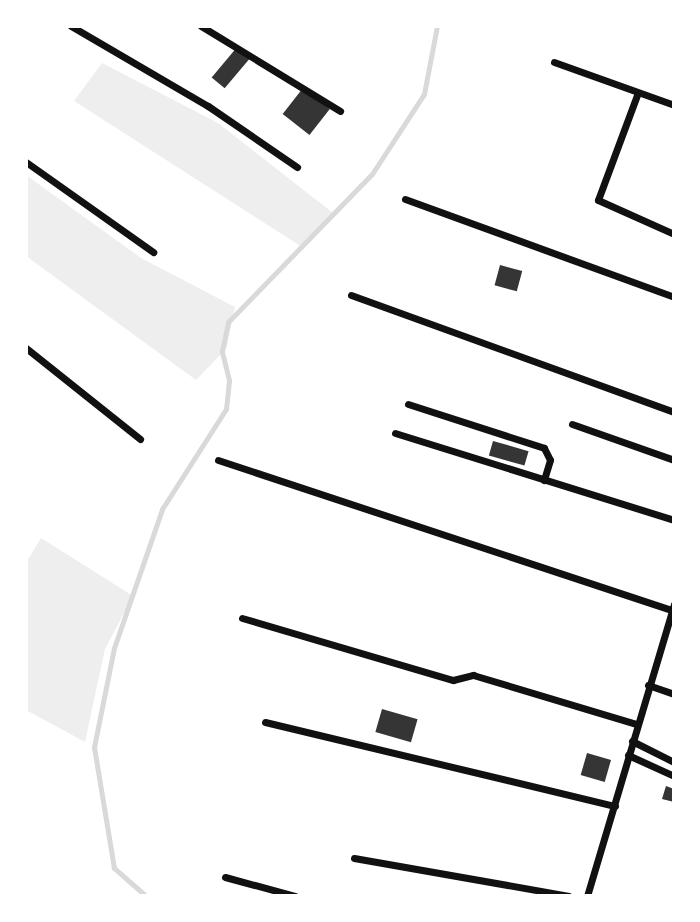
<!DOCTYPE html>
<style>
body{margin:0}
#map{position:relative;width:700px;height:922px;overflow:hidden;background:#fff;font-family:"Fira Sans",sans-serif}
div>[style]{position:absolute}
.green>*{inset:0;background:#eee}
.stream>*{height:5px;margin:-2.5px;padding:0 2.5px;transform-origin:2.5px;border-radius:2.5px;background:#d9d9d9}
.building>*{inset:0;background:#353535;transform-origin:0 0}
.minor>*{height:7px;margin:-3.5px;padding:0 3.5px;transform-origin:3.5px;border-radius:3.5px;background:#111}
span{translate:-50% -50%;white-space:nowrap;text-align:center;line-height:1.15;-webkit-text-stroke:5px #fff;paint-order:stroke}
.frame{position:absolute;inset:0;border:28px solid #fff;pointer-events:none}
</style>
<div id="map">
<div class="green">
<div style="clip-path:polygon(102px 63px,218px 123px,333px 213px,302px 247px,74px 101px)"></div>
<div style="clip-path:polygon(26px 175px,141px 258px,235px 307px,226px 349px,196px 380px,26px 256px)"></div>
<div style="clip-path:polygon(41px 538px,133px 596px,105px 649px,85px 742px,26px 710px,26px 563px)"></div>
</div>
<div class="stream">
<div style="left:146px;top:896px;width:43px;rotate:-138.8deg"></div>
<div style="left:114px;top:868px;width:123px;rotate:-99.4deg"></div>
<div style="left:94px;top:747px;width:101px;rotate:-78.6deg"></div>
<div style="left:114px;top:648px;width:147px;rotate:-70.9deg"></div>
<div style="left:162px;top:509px;width:119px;rotate:-57.4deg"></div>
<div style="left:226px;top:409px;width:29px;rotate:-84deg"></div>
<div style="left:229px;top:380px;width:30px;rotate:-104deg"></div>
<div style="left:222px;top:351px;width:30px;rotate:-78deg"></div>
<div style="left:228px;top:322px;width:206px;rotate:-45.8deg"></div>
<div style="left:372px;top:174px;width:95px;rotate:-57deg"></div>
<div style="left:424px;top:94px;width:69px;rotate:-79.2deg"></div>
</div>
<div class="building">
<div style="left:238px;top:46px;width:17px;height:41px;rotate:40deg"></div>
<div style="left:303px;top:88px;width:34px;height:33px;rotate:38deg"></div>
<div style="left:500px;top:265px;width:23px;height:21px;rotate:15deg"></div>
<div style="left:493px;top:441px;width:37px;height:15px;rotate:16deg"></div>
<div style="left:382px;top:709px;width:37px;height:24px;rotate:16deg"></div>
<div style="left:587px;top:753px;width:25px;height:23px;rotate:16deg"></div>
<div style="clip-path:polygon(666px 786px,674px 789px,674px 802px,662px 799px)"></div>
</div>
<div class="minor">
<div style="left:71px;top:26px;width:159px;rotate:30.3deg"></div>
<div style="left:208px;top:106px;width:108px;rotate:34.4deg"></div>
<div style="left:201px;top:26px;width:163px;rotate:31.4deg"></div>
<div style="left:554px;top:62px;width:127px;rotate:19.7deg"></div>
<div style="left:637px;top:95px;width:112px;rotate:110.4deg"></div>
<div style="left:598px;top:200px;width:83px;rotate:24.1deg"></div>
<div style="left:26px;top:162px;width:156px;rotate:35.3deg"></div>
<div style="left:405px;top:199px;width:286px;rotate:20deg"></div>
<div style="left:351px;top:295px;width:344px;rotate:19.9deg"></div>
<div style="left:26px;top:348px;width:146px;rotate:38.6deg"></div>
<div style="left:408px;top:404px;width:143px;rotate:17.9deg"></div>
<div style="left:544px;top:448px;width:13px;rotate:63deg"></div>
<div style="left:550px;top:460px;width:21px;rotate:107deg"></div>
<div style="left:572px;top:424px;width:108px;rotate:19.4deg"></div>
<div style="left:395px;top:433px;width:292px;rotate:17.3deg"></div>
<div style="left:218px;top:460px;width:478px;rotate:18.3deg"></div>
<div style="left:242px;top:618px;width:220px;rotate:16.4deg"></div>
<div style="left:453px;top:680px;width:21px;rotate:-14deg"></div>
<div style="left:473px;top:675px;width:170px;rotate:16.7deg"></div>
<div style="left:648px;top:685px;width:28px;rotate:19deg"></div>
<div style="left:265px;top:722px;width:360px;rotate:13.5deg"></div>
<div style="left:632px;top:741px;width:47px;rotate:26.6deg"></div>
<div style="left:628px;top:755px;width:51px;rotate:24.5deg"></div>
<div style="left:354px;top:858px;width:218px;rotate:10deg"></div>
<div style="left:225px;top:877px;width:73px;rotate:15.2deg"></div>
<div style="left:587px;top:896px;width:305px;rotate:-73.4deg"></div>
</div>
<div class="frame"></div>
</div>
